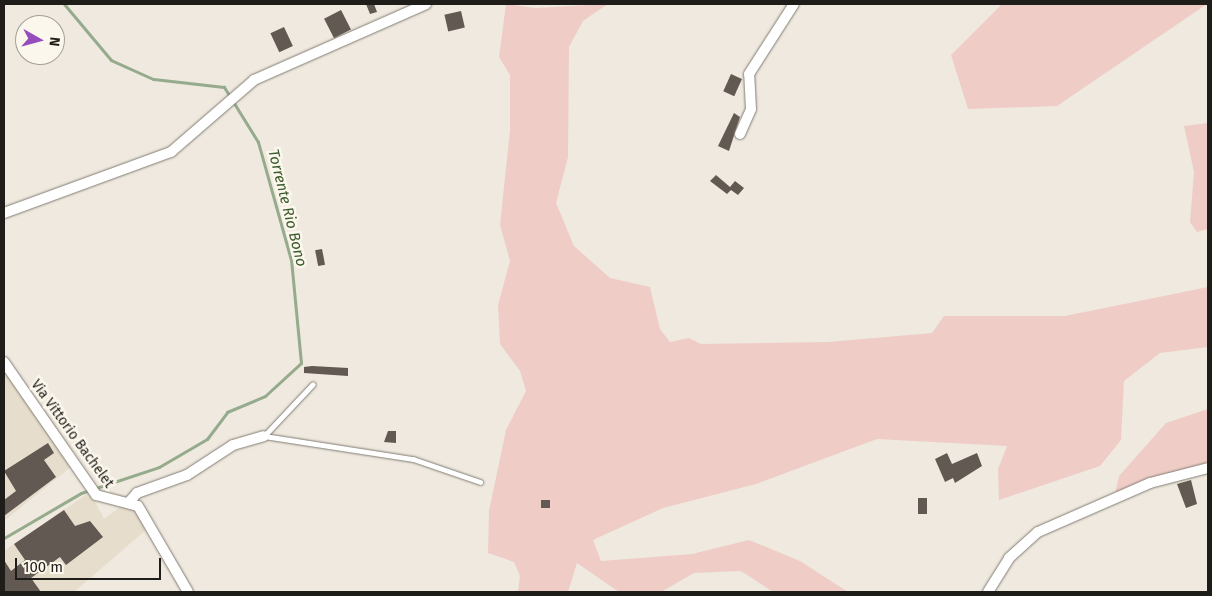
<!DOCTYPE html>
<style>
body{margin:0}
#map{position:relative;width:1212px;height:596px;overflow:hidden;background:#efe9df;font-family:"Fira Sans",sans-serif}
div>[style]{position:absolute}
.built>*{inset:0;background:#e6ddcc}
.green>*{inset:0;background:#efcdc6}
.stream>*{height:3px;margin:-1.5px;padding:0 1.5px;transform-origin:1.5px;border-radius:1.5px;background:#95ab8c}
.building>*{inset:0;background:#615952;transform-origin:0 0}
.roads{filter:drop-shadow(0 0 1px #817c73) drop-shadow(0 0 1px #817c73)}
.service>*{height:5px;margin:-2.5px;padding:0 2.5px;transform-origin:2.5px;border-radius:2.5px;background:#fff}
.minor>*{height:10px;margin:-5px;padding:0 5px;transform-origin:5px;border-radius:5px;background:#fff}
span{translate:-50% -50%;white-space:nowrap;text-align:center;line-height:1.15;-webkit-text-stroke:5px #fcf7ec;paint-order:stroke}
.street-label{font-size:14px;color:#1f1d19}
.water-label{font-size:15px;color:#3c5c2e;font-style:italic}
.frame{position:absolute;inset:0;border:5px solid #1f1d19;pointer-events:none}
.north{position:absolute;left:15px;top:15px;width:50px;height:50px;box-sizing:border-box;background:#fcf7ec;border:1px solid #a4a098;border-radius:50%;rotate:97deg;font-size:14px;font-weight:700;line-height:20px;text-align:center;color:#1f1d19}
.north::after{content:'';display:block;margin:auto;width:18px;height:22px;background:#974cbe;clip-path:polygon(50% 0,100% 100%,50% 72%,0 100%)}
.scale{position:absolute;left:15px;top:558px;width:146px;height:22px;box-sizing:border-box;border:2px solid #1f1d19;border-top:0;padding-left:6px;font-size:15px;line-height:18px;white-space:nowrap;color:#1f1d19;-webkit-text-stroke:4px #fcf7ec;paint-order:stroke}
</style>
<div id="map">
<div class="built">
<div style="clip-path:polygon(4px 371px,72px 466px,4px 521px)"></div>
<div style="clip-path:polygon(90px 492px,104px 519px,123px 505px,133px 509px,147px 529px,74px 592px,4px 592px,4px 551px)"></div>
</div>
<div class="green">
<div style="clip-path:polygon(506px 4px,535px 8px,608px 4px,583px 21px,569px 47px,568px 157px,556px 203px,574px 246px,610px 278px,650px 287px,660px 329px,670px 342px,689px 338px,701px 344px,828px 342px,932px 333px,944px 316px,1065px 316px,1208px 287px,1208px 347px,1160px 353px,1124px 381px,1121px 440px,1100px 466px,999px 500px,998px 469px,1007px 446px,877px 439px,756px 484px,663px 508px,593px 540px,601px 561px,692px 554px,749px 540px,800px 561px,848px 592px,773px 592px,741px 571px,694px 573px,661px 592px,619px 592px,577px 563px,568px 592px,518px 592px,520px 576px,514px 562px,488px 553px,489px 511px,506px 430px,526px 391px,520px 371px,500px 344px,498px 305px,510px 261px,500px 225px,510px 130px,510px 75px,499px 57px)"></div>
<div style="clip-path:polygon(1002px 4px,1207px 4px,1057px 106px,968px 109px,951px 55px)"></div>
<div style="clip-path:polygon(1208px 123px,1208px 229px,1197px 232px,1190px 222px,1194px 172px,1184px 126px)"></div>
<div style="clip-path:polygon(1208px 409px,1208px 463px,1115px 494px,1119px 476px,1166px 423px)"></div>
</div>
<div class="stream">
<div style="left:4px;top:538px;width:89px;rotate:-30.3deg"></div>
<div style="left:81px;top:493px;width:82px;rotate:-18.4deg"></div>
<div style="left:159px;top:467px;width:56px;rotate:-30.3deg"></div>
<div style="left:207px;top:439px;width:34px;rotate:-53deg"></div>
<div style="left:227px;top:412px;width:41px;rotate:-22.8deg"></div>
<div style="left:265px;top:396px;width:49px;rotate:-42.5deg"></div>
<div style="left:301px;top:363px;width:103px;rotate:-95.5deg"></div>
<div style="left:291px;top:260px;width:123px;rotate:-105.6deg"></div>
<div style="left:258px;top:142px;width:65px;rotate:-121.7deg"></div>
<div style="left:224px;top:87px;width:71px;rotate:-173.6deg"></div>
<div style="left:153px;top:79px;width:46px;rotate:-155.7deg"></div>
<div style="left:111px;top:60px;width:73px;rotate:-130deg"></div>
</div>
<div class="building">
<div style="clip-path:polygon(366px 4px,374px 4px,377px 12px,370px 14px)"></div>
<div style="left:341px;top:10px;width:22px;height:19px;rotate:63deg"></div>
<div style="left:461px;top:11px;width:17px;height:17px;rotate:77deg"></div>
<div style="left:284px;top:27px;width:21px;height:15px;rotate:65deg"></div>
<div style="left:731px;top:74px;width:12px;height:19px;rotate:24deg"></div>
<div style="clip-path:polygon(734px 113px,740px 117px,729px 151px,718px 146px)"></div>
<div style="clip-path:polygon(716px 175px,730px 187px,735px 181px,744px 188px,738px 195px,731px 190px,727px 194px,710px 181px)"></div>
<div style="left:322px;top:249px;width:16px;height:7px;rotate:79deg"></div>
<div style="clip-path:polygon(312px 366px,348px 368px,348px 376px,304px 373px,304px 367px)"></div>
<div style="clip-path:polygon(388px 431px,396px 431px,396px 443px,384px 442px)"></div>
<div style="clip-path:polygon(48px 443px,54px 453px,44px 460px,56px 477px,4px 516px,4px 500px,16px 491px,4px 471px)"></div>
<div style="clip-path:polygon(947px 453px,952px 464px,977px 453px,982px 466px,955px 483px,953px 478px,945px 482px,935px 459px)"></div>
<div style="clip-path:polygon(1191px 480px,1197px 504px,1186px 508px,1177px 484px)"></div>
<div style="left:918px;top:498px;width:9px;height:16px"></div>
<div style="left:541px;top:500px;width:9px;height:8px"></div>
<div style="clip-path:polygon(64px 510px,75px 526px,90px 521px,103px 537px,66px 565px,60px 557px,31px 578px,41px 592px,4px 592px,4px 560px,11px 571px,25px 560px,14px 544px)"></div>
</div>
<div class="roads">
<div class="service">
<div style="left:264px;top:436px;width:151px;rotate:8.8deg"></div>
<div style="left:413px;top:459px;width:71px;rotate:18.9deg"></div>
<div style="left:264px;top:436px;width:71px;rotate:-46.7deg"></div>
</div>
<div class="minor">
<div style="left:740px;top:134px;width:27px;rotate:-66deg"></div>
<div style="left:751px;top:109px;width:35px;rotate:-93deg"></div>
<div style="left:749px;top:74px;width:83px;rotate:-57.3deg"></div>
<div style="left:4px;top:213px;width:178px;rotate:-20.1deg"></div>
<div style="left:171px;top:152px;width:110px;rotate:-40.9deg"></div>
<div style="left:254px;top:80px;width:188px;rotate:-23.8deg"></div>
<div style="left:4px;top:362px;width:162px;rotate:55.3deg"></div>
<div style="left:96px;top:495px;width:43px;rotate:14.7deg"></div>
<div style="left:138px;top:506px;width:99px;rotate:59.8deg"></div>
<div style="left:129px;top:502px;width:12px;rotate:-48deg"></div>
<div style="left:137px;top:493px;width:53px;rotate:-19.8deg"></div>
<div style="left:187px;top:475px;width:55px;rotate:-33.1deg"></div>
<div style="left:233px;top:445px;width:32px;rotate:-16deg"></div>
<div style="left:988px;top:592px;width:40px;rotate:-58deg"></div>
<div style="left:1009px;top:558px;width:39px;rotate:-42deg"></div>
<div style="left:1038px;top:532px;width:122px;rotate:-23.6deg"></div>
<div style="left:1150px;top:483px;width:60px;rotate:-14.5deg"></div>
</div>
</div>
<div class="street-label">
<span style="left:72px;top:434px;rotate:54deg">Via Vittorio Bachelet</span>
</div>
<div class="water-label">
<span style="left:287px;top:208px;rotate:76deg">Torrente Rio Bono</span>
</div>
<div class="frame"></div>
<div class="north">N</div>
<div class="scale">100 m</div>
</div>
